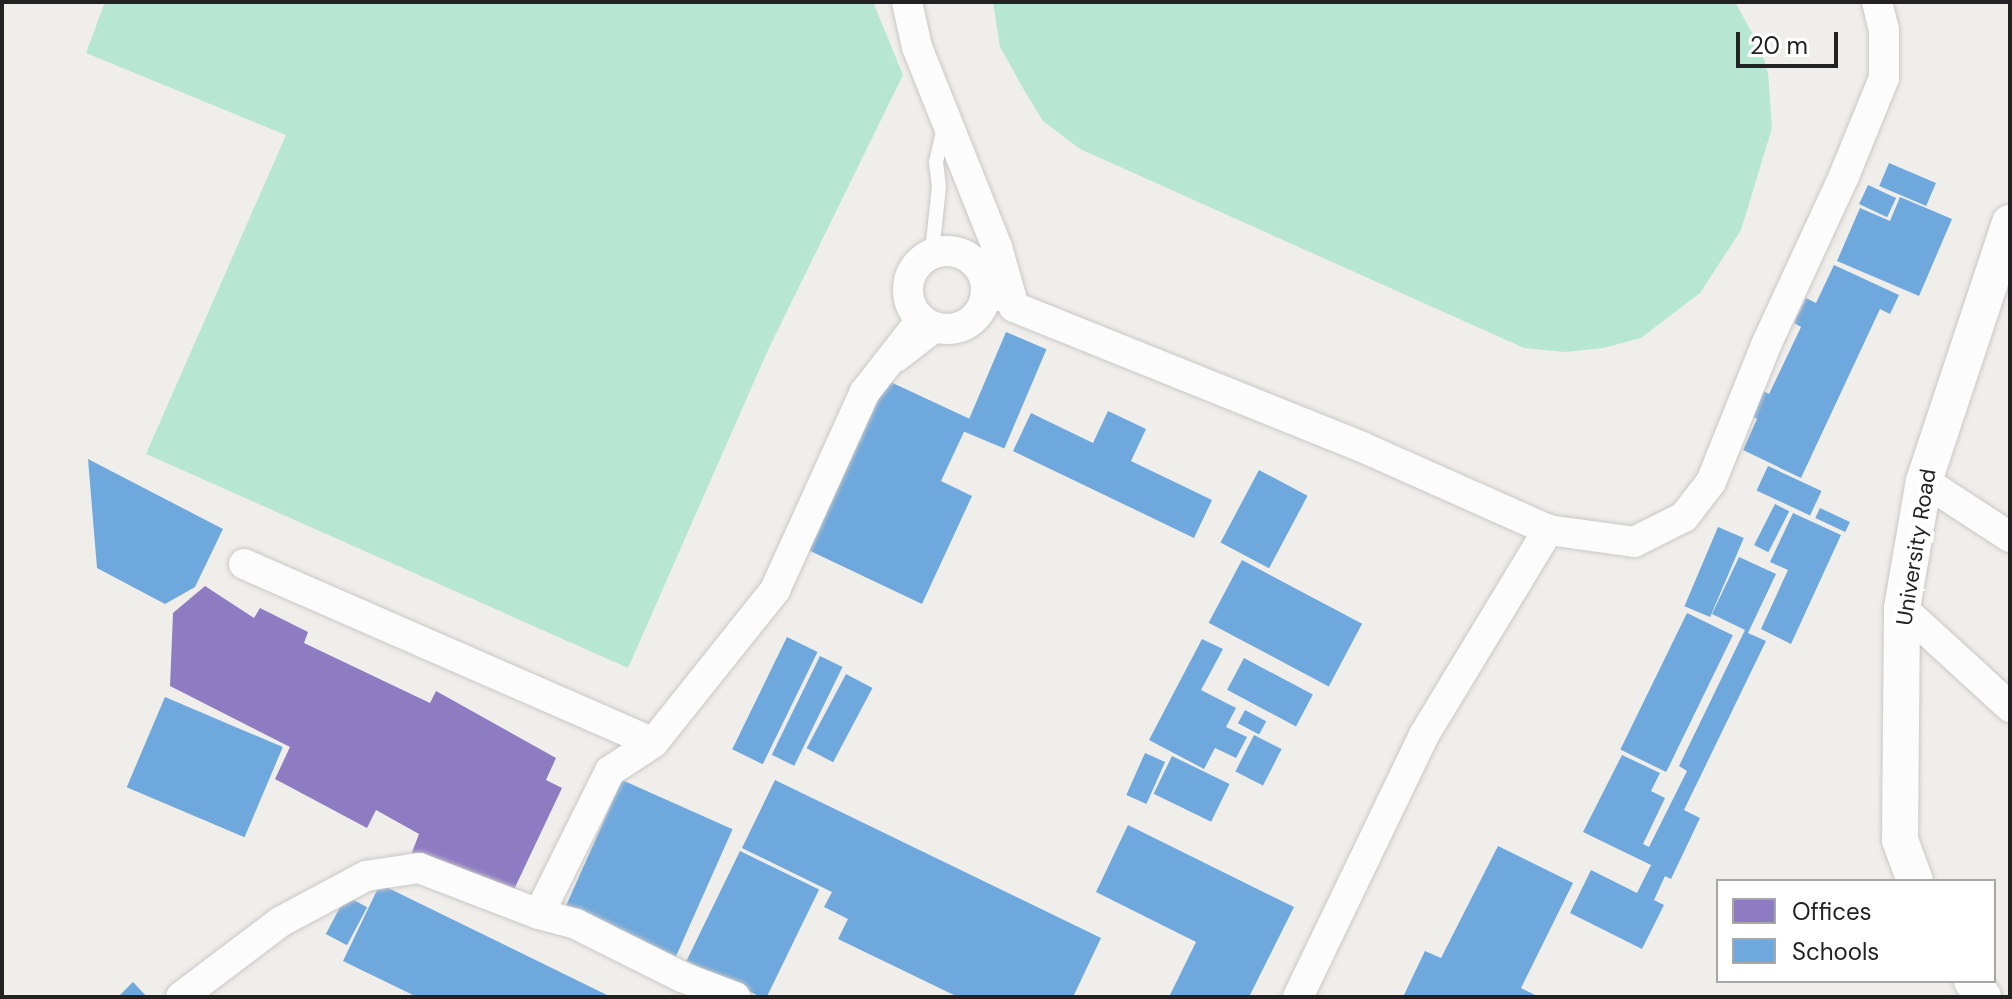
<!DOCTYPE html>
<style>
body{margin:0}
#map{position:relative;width:2012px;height:999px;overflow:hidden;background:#f0eeeb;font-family:"DM Sans",sans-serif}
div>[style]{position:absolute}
.pitch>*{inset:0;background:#b7e6d2}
.offices>*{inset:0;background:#8e7cc3}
.schools>*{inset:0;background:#6fa8dc;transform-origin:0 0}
.roads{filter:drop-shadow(0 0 2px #c9c8c7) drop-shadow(0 0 2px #c9c8c7)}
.service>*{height:14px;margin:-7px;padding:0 7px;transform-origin:7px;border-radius:7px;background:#fdfcfc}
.minor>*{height:30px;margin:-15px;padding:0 15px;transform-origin:15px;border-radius:15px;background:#fdfcfc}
.minor>.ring{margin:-15px;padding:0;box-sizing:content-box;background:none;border:30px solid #fdfcfc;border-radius:50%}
.tertiary>*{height:36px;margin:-18px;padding:0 18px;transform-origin:18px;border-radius:18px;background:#fdfcfc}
span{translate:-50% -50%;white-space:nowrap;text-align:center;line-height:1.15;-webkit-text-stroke:8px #fff;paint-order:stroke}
.street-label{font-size:22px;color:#222}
.frame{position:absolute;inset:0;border:4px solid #222;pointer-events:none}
.legend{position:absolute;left:1716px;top:879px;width:280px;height:104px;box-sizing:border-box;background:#fff;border:2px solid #a7a7a7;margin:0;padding:10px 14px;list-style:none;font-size:24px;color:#222}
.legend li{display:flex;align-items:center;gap:16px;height:40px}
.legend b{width:40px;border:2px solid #a7a7a7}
.scale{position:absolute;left:1736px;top:32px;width:102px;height:36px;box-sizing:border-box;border:4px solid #222;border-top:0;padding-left:10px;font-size:24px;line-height:28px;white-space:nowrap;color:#222;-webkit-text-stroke:6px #fff;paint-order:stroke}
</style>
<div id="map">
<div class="pitch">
<div style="clip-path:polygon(105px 2px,873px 2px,903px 75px,768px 350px,628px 668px,146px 454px,286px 135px,86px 53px)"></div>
<div style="clip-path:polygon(993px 2px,1735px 2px,1761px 49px,1768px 73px,1772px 128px,1741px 230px,1700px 293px,1641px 338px,1603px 348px,1565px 352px,1524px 348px,1080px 149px,1043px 121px,1024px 90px,1000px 47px)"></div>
</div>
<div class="offices">
<div style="clip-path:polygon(205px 586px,254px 618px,260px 608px,308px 632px,304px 643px,430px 703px,436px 691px,556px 758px,546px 780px,562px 788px,510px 898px,411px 855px,419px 834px,376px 810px,367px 828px,275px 779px,290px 747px,170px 686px,173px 613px)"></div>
</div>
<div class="schools">
<div style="left:1889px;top:163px;width:51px;height:25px;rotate:23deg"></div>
<div style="left:1868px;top:185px;width:31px;height:21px;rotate:25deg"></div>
<div style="clip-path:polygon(1900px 197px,1952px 219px,1919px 296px,1837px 261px,1860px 208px,1890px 221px)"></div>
<div style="clip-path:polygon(1834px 265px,1899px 295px,1890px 314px,1880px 309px,1801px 478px,1743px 450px,1757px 419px,1750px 415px,1762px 390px,1769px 394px,1801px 327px,1794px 323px,1806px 298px,1816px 303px)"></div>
<div style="left:1006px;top:332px;width:44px;height:108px;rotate:23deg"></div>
<div style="clip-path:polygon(884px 379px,970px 419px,941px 481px,972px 496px,922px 604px,804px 548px)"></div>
<div style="clip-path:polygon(1108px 411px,1146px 429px,1131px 461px,1212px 500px,1194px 538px,1013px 451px,1031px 413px,1093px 443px)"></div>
<div style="clip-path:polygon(88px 459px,223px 529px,195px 587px,165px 604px,97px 568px)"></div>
<div style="left:1768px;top:466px;width:59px;height:27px;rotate:25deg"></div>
<div style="left:1259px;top:470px;width:55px;height:82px;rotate:28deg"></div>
<div style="left:1775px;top:504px;width:16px;height:46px;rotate:27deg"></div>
<div style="left:1820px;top:508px;width:33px;height:11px;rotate:25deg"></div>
<div style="clip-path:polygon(1793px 513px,1841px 535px,1791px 644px,1761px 629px,1788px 570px,1770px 562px)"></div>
<div style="left:1718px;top:527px;width:28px;height:86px;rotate:23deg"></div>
<div style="clip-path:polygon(1739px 557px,1776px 574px,1748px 633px,1766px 641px,1684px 810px,1700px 818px,1671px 879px,1665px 876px,1654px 900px,1664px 905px,1642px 949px,1570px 913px,1591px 870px,1637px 893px,1651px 865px,1583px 832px,1622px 755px,1660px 773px,1651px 791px,1665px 798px,1643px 844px,1649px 847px,1687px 771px,1679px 766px,1745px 630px,1712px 614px)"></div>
<div style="left:1242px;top:560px;width:136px;height:71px;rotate:28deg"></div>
<div style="left:1687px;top:613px;width:51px;height:152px;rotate:26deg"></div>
<div style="left:787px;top:637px;width:34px;height:125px;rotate:26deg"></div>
<div style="clip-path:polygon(1202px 639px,1223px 649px,1201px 690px,1236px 708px,1226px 727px,1247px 737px,1236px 758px,1215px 748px,1204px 769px,1149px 740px)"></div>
<div style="left:820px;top:656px;width:25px;height:110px;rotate:26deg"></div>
<div style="left:1244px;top:658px;width:78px;height:36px;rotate:28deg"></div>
<div style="left:846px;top:674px;width:30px;height:84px;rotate:28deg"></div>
<div style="left:165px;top:697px;width:128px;height:98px;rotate:23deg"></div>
<div style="left:1245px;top:710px;width:24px;height:15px;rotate:28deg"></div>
<div style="left:1254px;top:735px;width:31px;height:41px;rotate:27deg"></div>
<div style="left:1145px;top:753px;width:22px;height:46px;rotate:24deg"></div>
<div style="left:1172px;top:756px;width:64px;height:42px;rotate:26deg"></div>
<div style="left:622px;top:780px;width:121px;height:139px;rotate:24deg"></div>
<div style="clip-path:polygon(775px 780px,1101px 938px,1073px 997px,958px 997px,838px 939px,848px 919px,824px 907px,832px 892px,742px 848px)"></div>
<div style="clip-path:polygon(1128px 825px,1294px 907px,1249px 997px,1169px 997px,1196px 942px,1096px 892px)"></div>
<div style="clip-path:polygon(1498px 846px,1573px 883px,1521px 988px,1539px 997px,1403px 997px,1425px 951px,1441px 958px)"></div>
<div style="left:740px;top:851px;width:88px;height:122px;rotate:26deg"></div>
<div style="clip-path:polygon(380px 884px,611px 997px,417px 997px,343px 961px)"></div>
<div style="left:346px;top:896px;width:24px;height:43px;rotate:28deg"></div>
<div style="clip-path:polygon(133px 982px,147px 997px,118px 997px)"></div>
</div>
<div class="roads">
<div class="service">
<div style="left:932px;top:252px;width:65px;rotate:-83.9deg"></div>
<div style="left:939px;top:187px;width:25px;rotate:-97deg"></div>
<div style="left:936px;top:162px;width:36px;rotate:-77deg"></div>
<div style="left:984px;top:301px;width:30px;rotate:12deg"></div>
<div style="left:900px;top:364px;width:57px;rotate:-37.9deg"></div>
</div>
<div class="minor">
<div style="left:907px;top:2px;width:46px;rotate:77.5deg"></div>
<div style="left:917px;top:47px;width:215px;rotate:68.2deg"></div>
<div style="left:997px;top:247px;width:62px;rotate:74.2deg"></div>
<div style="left:1014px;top:307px;width:375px;rotate:21.9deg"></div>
<div style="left:1362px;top:447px;width:204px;rotate:24deg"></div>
<div class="ring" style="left:908px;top:251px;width:48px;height:48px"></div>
<div style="left:1924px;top:481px;width:103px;rotate:33.1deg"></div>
<div style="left:244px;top:564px;width:446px;rotate:23.6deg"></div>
<div style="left:653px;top:743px;width:196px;rotate:-51.4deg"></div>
<div style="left:775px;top:590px;width:217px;rotate:-65.6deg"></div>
<div style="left:865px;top:392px;width:91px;rotate:-52.1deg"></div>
<div style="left:1902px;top:608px;width:147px;rotate:42.5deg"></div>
<div style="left:539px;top:914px;width:38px;rotate:15deg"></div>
<div style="left:576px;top:924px;width:119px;rotate:26.6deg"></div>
<div style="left:682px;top:977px;width:57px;rotate:20.7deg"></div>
<div style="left:181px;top:997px;width:124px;rotate:-37.1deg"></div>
<div style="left:280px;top:922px;width:98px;rotate:-28.1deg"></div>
<div style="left:366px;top:876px;width:54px;rotate:-8.6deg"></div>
<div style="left:419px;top:868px;width:129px;rotate:21deg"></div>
<div style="left:539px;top:914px;width:160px;rotate:-63.6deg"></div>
<div style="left:610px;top:771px;width:51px;rotate:-33.1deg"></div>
<div style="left:1298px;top:997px;width:291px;rotate:-64.3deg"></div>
<div style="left:1424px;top:735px;width:240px;rotate:-58.8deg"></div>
<div style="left:1548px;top:530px;width:87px;rotate:7.9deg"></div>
<div style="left:1634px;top:542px;width:56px;rotate:-26.6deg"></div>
<div style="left:1684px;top:517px;width:44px;rotate:-52.4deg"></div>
<div style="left:1711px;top:482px;width:148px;rotate:-68.1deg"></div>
<div style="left:1766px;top:345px;width:186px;rotate:-65.2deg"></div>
<div style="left:1844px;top:176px;width:106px;rotate:-67.8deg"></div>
<div style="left:1884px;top:78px;width:48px;rotate:-90deg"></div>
<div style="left:1884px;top:30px;width:29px;rotate:-104deg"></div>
</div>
<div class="tertiary">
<div style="left:1915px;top:881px;width:44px;rotate:-110.1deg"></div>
<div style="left:1900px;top:840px;width:232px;rotate:-89.5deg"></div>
<div style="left:1902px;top:608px;width:129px;rotate:-80.2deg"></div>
<div style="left:1924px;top:481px;width:272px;rotate:-71.6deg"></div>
<div style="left:1972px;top:981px;width:19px;rotate:55deg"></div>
</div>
</div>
<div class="street-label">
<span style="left:1916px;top:547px;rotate:-81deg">University Road</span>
</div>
<div class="frame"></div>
<ul class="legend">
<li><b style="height:22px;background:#8e7cc3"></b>Offices</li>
<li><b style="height:22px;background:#6fa8dc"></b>Schools</li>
</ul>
<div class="scale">20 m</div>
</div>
